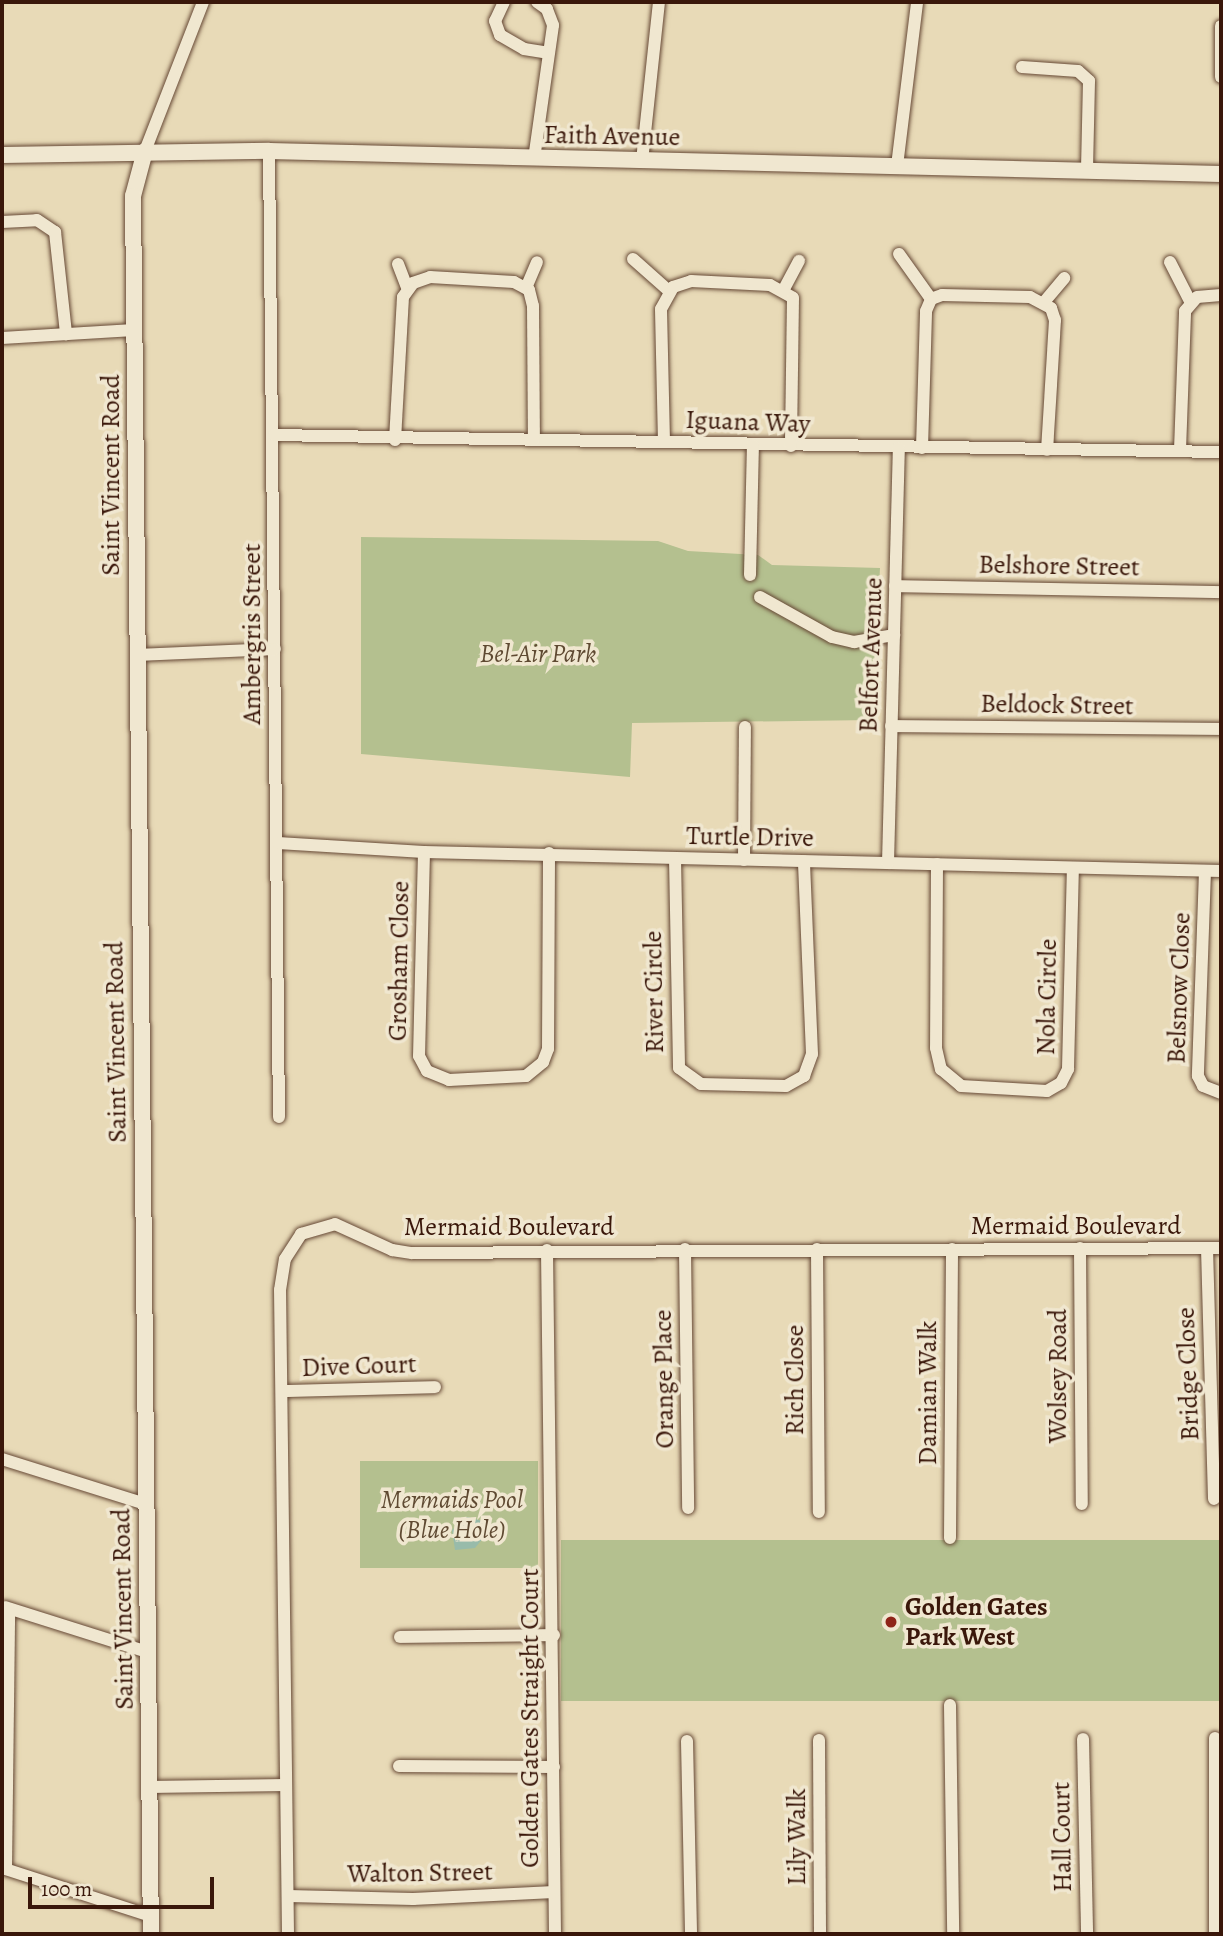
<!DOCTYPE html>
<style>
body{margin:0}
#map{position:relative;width:1223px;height:1936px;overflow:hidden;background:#e8dab7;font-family:Alegreya,serif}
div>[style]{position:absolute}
.green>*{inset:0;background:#b4c08f;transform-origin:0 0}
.water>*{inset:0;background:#98bbaa}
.roads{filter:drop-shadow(0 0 2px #664835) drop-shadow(0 0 2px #664835)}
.street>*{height:12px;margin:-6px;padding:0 6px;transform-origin:6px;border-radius:6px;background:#f0e7d0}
.secondary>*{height:16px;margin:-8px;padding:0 8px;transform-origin:8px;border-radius:8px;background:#f0e7d0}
.dots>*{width:19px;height:19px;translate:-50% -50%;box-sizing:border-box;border:4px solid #f0e7d0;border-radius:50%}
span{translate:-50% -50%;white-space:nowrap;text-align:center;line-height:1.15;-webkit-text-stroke:7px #f0e7d0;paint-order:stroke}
.street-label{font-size:26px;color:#3a170a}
.park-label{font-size:26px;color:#5f4a32;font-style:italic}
.poi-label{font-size:26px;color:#3a170a;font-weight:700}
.left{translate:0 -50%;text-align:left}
.frame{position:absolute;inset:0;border:4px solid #3a170a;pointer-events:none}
.scale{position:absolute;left:28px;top:1877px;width:186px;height:32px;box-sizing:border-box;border:4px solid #3a170a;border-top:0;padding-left:9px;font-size:21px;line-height:24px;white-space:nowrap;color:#3a170a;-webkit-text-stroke:5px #f0e7d0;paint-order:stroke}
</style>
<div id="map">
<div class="green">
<div style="clip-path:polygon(361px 537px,658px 541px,688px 551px,758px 555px,772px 565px,880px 568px,872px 720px,632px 723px,630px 777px,361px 754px)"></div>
<div style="left:360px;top:1461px;width:178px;height:107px"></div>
<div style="left:1221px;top:1540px;width:161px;height:660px;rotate:90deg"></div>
</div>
<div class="water">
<div style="clip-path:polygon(467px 1517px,486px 1522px,484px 1537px,475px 1548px,455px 1550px,452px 1530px)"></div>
</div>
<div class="roads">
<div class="street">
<div style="left:504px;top:2px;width:21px;rotate:115deg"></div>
<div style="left:495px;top:21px;width:15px;rotate:70deg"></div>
<div style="left:500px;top:35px;width:28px;rotate:30deg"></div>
<div style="left:524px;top:49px;width:24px;rotate:9deg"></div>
<div style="left:1221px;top:26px;width:51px;rotate:90deg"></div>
<div style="left:1022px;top:67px;width:56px;rotate:4.1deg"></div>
<div style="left:1078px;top:71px;width:15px;rotate:42deg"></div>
<div style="left:1089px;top:81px;width:88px;rotate:91.3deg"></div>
<div style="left:145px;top:151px;width:160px;rotate:-68.7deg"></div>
<div style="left:269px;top:151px;width:966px;rotate:89.41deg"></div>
<div style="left:534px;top:159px;width:135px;rotate:-81.9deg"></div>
<div style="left:553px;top:25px;width:17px;rotate:-111deg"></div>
<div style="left:547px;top:9px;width:12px;rotate:-145deg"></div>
<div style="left:642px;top:161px;width:160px;rotate:-83.9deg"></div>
<div style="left:897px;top:166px;width:165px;rotate:-83deg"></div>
<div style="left:2px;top:222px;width:35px;rotate:-3deg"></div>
<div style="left:37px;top:220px;width:22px;rotate:34deg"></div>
<div style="left:55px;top:232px;width:103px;rotate:83.8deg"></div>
<div style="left:899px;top:254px;width:55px;rotate:54.6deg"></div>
<div style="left:633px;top:259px;width:48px;rotate:41.6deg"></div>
<div style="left:1170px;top:262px;width:44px;rotate:62.9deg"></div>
<div style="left:398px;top:264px;width:26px;rotate:69deg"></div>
<div style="left:526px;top:288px;width:28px;rotate:-67deg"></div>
<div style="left:784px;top:289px;width:32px;rotate:-62deg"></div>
<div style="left:1045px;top:301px;width:30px;rotate:-50deg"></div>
<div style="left:2px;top:338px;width:132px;rotate:-3.5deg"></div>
<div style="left:274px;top:435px;width:947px;rotate:1.03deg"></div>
<div style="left:395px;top:440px;width:143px;rotate:-86.8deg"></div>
<div style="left:403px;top:297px;width:17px;rotate:-54deg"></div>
<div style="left:413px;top:283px;width:18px;rotate:-19deg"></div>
<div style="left:430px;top:277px;width:84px;rotate:3.4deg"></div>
<div style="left:514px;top:282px;width:17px;rotate:28deg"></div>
<div style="left:529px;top:290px;width:16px;rotate:76deg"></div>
<div style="left:533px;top:306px;width:134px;rotate:89.6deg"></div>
<div style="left:664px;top:442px;width:133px;rotate:-91.3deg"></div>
<div style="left:661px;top:309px;width:25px;rotate:-61deg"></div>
<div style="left:673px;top:287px;width:19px;rotate:-18deg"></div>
<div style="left:691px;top:281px;width:79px;rotate:2.9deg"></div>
<div style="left:770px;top:285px;width:26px;rotate:29deg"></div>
<div style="left:793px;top:298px;width:148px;rotate:90.8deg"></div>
<div style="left:922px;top:448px;width:137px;rotate:-88.3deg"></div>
<div style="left:926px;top:311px;width:13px;rotate:-67deg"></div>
<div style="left:931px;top:299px;width:12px;rotate:-20deg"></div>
<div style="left:942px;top:295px;width:88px;rotate:1.3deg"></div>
<div style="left:1030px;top:297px;width:24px;rotate:28deg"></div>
<div style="left:1051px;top:308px;width:13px;rotate:72deg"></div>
<div style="left:1055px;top:320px;width:130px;rotate:93.5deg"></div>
<div style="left:1180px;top:450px;width:139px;rotate:-87.9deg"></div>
<div style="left:1185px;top:311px;width:18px;rotate:-49deg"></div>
<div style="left:1197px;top:297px;width:24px;rotate:-5deg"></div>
<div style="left:750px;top:575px;width:130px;rotate:-88.7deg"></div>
<div style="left:895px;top:586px;width:326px;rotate:1.1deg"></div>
<div style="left:760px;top:597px;width:82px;rotate:29.1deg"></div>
<div style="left:832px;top:637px;width:23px;rotate:13deg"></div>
<div style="left:854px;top:642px;width:41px;rotate:-9.9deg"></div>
<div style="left:137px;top:655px;width:138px;rotate:-2.5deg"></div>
<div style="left:891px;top:726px;width:330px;rotate:0.5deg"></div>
<div style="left:278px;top:843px;width:146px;rotate:3.5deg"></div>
<div style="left:424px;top:852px;width:797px;rotate:1.37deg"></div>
<div style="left:424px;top:852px;width:204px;rotate:91.4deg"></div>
<div style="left:419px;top:1056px;width:17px;rotate:62deg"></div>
<div style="left:427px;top:1071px;width:24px;rotate:22deg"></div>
<div style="left:449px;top:1080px;width:77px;rotate:-3deg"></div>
<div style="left:526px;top:1076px;width:22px;rotate:-39deg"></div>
<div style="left:543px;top:1062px;width:14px;rotate:-69deg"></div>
<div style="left:548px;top:1049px;width:196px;rotate:-89.7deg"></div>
<div style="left:675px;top:858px;width:210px;rotate:88.9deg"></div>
<div style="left:679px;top:1068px;width:27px;rotate:36deg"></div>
<div style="left:701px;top:1084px;width:85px;rotate:1.3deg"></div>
<div style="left:786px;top:1086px;width:21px;rotate:-29deg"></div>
<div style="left:804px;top:1076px;width:23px;rotate:-70deg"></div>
<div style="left:812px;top:1054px;width:193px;rotate:-92.4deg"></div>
<div style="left:744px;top:860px;width:133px;rotate:-89.6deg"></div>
<div style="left:888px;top:863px;width:415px;rotate:-88.5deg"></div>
<div style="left:937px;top:864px;width:184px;rotate:90.3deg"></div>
<div style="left:936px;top:1048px;width:22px;rotate:77deg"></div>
<div style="left:941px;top:1069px;width:26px;rotate:40deg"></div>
<div style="left:961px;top:1086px;width:86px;rotate:3.3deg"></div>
<div style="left:1047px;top:1091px;width:16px;rotate:-30deg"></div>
<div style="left:1061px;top:1083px;width:16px;rotate:-63deg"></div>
<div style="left:1068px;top:1069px;width:201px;rotate:-88.6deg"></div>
<div style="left:1205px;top:871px;width:205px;rotate:92deg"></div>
<div style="left:1198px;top:1076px;width:11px;rotate:63deg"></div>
<div style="left:1203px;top:1086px;width:19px;rotate:21deg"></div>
<div style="left:1080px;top:1248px;width:256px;rotate:89.6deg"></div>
<div style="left:1207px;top:1248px;width:251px;rotate:88.4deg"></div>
<div style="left:685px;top:1249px;width:259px;rotate:89.3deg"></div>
<div style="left:817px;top:1249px;width:263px;rotate:89.6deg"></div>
<div style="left:547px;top:1250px;width:684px;rotate:89.33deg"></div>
<div style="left:284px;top:1391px;width:151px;rotate:-1.5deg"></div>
<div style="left:2px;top:1459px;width:151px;rotate:17.4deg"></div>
<div style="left:950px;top:1538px;width:289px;rotate:-89.6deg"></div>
<div style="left:5px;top:1607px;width:150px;rotate:17.5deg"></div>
<div style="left:400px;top:1637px;width:154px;rotate:-0.7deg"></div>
<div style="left:950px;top:1705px;width:229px;rotate:89.2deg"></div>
<div style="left:1083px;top:1739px;width:195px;rotate:88.8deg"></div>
<div style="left:819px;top:1740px;width:194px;rotate:89.7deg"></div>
<div style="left:687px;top:1741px;width:193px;rotate:88.8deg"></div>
<div style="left:399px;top:1766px;width:155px;rotate:0.4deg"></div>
<div style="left:149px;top:1787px;width:137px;rotate:-0.8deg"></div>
<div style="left:2px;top:1868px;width:157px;rotate:17.9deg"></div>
<div style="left:6px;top:1869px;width:260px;rotate:-89.3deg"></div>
<div style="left:288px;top:1896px;width:125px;rotate:1.4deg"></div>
<div style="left:413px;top:1899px;width:141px;rotate:-2.8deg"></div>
<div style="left:288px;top:1934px;width:644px;rotate:-90.71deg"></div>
<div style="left:280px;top:1290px;width:31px;rotate:-81deg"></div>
<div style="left:285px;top:1259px;width:30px;rotate:-57deg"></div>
<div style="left:301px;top:1234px;width:35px;rotate:-16deg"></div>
<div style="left:335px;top:1224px;width:63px;rotate:24.5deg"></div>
<div style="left:392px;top:1250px;width:20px;rotate:9deg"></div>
<div style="left:412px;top:1253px;width:809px;rotate:-0.35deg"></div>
<div style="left:1215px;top:1934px;width:196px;rotate:-90deg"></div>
</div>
<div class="secondary">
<div style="left:145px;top:151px;width:47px;rotate:104.9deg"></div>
<div style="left:133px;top:196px;width:1738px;rotate:89.41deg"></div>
<div style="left:2px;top:155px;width:267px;rotate:-0.9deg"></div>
<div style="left:269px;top:151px;width:952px;rotate:1.38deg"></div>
</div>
</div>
<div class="dots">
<div style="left:891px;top:1622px;background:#8f2418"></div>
</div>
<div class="street-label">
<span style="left:612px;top:136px;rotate:1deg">Faith Avenue</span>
<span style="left:748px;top:422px;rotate:2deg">Iguana Way</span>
<span style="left:111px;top:475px;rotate:-90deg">Saint Vincent Road</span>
<span style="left:1059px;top:566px;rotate:1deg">Belshore Street</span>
<span style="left:252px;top:634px;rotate:-90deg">Ambergris Street</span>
<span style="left:871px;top:655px;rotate:-88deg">Belfort Avenue</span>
<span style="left:1057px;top:705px;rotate:1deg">Beldock Street</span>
<span style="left:750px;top:837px;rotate:1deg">Turtle Drive</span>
<span style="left:399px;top:961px;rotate:-89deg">Grosham Close</span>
<span style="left:1179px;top:988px;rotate:-88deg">Belsnow Close</span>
<span style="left:654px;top:992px;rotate:-91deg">River Circle</span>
<span style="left:1047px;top:997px;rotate:-89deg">Nola Circle</span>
<span style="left:116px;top:1042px;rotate:-91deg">Saint Vincent Road</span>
<span style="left:1076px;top:1226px">Mermaid Boulevard</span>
<span style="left:509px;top:1227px">Mermaid Boulevard</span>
<span style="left:359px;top:1366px;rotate:-2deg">Dive Court</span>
<span style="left:1188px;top:1374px;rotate:-92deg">Bridge Close</span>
<span style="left:1058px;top:1376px;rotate:-90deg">Wolsey Road</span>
<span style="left:664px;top:1379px;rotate:-91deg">Orange Place</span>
<span style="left:795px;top:1380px;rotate:-90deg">Rich Close</span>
<span style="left:928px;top:1393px;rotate:-90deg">Damian Walk</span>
<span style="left:123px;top:1609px;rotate:-91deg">Saint Vincent Road</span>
<span style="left:530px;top:1718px;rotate:-90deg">Golden Gates Straight Court</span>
<span style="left:797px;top:1837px;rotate:-90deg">Lily Walk</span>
<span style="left:1062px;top:1837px;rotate:-91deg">Hall Court</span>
<span style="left:420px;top:1873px;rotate:-1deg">Walton Street</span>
</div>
<div class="park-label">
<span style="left:538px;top:654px">Bel-Air Park</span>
<span style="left:452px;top:1515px">Mermaids Pool<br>(Blue Hole)</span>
</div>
<div class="poi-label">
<span class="left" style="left:905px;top:1622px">Golden Gates<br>Park West</span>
</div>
<div class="frame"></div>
<div class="scale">100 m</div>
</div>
